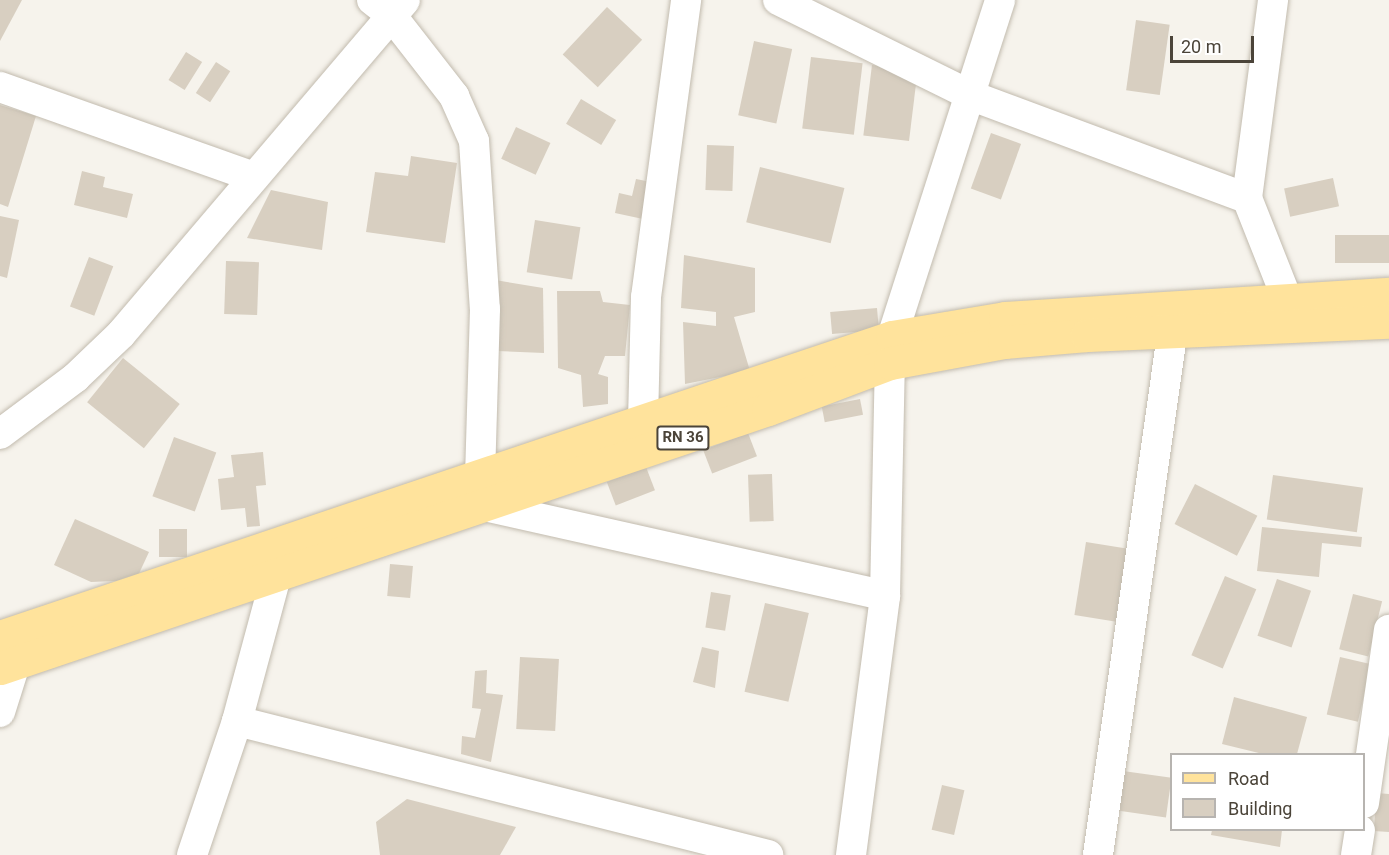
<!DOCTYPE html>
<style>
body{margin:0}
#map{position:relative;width:1389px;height:855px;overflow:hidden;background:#f6f3ec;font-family:Roboto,sans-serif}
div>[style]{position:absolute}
.building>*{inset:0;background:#d8cfc1;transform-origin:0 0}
.roads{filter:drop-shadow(0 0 2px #c2bbae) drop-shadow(0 0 2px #c2bbae)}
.street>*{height:30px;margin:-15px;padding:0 15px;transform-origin:15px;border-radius:15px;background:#fff}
.primary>*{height:33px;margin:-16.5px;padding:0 16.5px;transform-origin:16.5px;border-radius:16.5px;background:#ffe39c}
span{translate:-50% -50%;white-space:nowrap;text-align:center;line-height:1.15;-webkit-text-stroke:4.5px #fff;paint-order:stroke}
.shield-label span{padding:2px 4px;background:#fff;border:2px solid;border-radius:4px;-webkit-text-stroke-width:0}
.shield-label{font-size:15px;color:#4b4439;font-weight:700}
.legend{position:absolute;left:1170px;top:753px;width:195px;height:78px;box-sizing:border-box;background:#fff;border:2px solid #b7b4b0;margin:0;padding:8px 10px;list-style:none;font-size:18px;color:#4b4439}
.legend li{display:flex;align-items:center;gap:12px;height:30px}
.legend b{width:30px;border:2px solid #b7b4b0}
.scale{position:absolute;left:1170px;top:36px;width:84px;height:27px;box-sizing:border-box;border:3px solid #4b4439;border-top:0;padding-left:8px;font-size:18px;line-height:21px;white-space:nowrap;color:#4b4439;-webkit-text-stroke:4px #fff;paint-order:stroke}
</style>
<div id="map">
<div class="building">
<div style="clip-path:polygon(0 0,22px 0,0 41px)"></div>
<div style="left:607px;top:7px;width:48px;height:65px;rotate:43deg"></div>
<div style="left:1136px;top:20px;width:34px;height:71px;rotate:8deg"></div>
<div style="left:754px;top:41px;width:39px;height:76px;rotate:12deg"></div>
<div style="left:186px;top:52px;width:19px;height:33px;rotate:32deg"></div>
<div style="left:811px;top:57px;width:52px;height:72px;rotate:7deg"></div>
<div style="left:216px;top:62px;width:17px;height:37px;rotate:33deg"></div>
<div style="left:872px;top:65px;width:46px;height:71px;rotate:7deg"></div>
<div style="left:581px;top:99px;width:41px;height:29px;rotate:31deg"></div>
<div style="clip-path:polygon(0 105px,36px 116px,8px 207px,0 204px)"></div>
<div style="left:516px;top:127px;width:38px;height:35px;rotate:25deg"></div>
<div style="left:991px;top:133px;width:32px;height:59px;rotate:20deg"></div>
<div style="left:707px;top:145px;width:27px;height:45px;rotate:2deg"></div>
<div style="clip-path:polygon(411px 156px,457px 163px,445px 243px,366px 232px,375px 172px,408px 176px)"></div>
<div style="left:760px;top:167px;width:87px;height:57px;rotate:14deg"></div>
<div style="clip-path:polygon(82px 171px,105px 177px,103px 187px,133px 194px,127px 218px,74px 205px)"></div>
<div style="left:1333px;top:178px;width:29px;height:50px;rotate:78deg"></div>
<div style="clip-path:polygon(636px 179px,651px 182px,643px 219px,615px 213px,619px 193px,632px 196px)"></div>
<div style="clip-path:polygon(271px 190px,328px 202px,322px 250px,247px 238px)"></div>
<div style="clip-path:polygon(0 216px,19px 220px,7px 278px,0 276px)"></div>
<div style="left:535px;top:220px;width:46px;height:53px;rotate:9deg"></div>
<div style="left:1335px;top:235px;width:54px;height:28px"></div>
<div style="clip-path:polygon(684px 255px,755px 268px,755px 312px,734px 317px,750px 371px,685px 384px,683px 322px,716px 326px,716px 312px,681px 308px)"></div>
<div style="left:89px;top:257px;width:26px;height:53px;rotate:21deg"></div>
<div style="left:226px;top:261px;width:33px;height:53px;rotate:2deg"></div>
<div style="clip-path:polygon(495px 280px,543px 288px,544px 353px,497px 351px)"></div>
<div style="clip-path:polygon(557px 291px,600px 291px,603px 302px,630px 305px,625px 356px,605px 356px,598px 374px,608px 377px,608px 404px,583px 407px,581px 375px,558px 368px)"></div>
<div style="left:877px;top:308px;width:22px;height:47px;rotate:85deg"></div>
<div style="left:123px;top:358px;width:73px;height:57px;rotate:39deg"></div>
<div style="left:860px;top:399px;width:16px;height:39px;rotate:79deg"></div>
<div style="left:748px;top:433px;width:25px;height:48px;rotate:69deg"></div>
<div style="left:174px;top:437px;width:45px;height:63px;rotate:20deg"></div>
<div style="clip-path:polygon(263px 452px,266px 485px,256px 486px,260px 526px,247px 527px,245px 508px,221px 510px,218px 479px,234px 477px,231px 455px)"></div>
<div style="left:646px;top:467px;width:25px;height:42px;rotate:69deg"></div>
<div style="left:772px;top:474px;width:47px;height:24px;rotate:88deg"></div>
<div style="left:1273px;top:475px;width:91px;height:45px;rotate:8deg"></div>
<div style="left:1195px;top:484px;width:70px;height:45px;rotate:27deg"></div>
<div style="clip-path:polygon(75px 519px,149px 552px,136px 580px,91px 582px,54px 565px)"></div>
<div style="clip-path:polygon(1262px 527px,1362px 537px,1361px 547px,1322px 543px,1319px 577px,1257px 571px)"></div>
<div style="left:159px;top:529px;width:28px;height:28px"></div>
<div style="left:1086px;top:542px;width:44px;height:74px;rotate:9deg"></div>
<div style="left:390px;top:564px;width:23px;height:32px;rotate:5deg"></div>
<div style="left:1225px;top:576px;width:34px;height:86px;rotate:23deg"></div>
<div style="left:1277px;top:579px;width:36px;height:60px;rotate:19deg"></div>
<div style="left:711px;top:592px;width:20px;height:36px;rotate:9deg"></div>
<div style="left:1353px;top:594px;width:30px;height:57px;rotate:14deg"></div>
<div style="left:765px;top:603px;width:45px;height:91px;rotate:13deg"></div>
<div style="clip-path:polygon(702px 647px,719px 651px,715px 688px,693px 682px)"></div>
<div style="left:520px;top:657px;width:39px;height:72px;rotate:3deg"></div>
<div style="left:1340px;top:657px;width:32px;height:59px;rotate:13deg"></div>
<div style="clip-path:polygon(487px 670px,486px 693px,503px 695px,491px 762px,461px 754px,462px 736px,475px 738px,481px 709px,472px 708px,475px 671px)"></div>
<div style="clip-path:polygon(1234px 697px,1307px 717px,1297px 754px,1263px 754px,1222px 744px)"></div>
<div style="left:1123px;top:771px;width:49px;height:40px;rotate:8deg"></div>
<div style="left:942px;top:785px;width:23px;height:46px;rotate:13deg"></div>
<div style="clip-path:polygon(1376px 793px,1389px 794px,1389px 832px,1374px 831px)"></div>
<div style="clip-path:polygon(407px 799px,516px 827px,500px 855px,380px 855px,376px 822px)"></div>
<div style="clip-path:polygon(1212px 830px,1282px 830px,1280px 847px,1211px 835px)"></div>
</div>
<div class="roads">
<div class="street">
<div style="left:372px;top:0;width:24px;rotate:38deg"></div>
<div style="left:391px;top:15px;width:103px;rotate:52.1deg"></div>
<div style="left:454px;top:96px;width:49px;rotate:66deg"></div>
<div style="left:474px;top:141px;width:168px;rotate:86.3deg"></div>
<div style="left:485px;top:309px;width:168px;rotate:91.7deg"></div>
<div style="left:778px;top:0;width:216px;rotate:26.3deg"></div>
<div style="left:972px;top:96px;width:293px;rotate:20.4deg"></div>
<div style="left:1247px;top:198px;width:109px;rotate:68.4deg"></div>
<div style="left:0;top:87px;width:269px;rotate:19.5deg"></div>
<div style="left:1247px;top:198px;width:200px;rotate:-82.5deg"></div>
<div style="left:892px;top:337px;width:354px;rotate:-72.2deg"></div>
<div style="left:643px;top:421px;width:124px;rotate:-88.6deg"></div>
<div style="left:646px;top:297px;width:300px;rotate:-82.3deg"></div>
<div style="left:0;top:434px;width:94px;rotate:-36.7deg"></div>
<div style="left:75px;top:378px;width:64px;rotate:-43.7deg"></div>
<div style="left:121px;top:334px;width:438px;rotate:-49.6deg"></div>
<div style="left:484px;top:506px;width:411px;rotate:12.6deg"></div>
<div style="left:0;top:712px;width:50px;rotate:-72.6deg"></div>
<div style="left:237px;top:721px;width:548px;rotate:14.16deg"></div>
<div style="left:1364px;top:803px;width:175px;rotate:-81.8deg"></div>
<div style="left:192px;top:855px;width:141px;rotate:-71.4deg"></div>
<div style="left:237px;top:721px;width:150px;rotate:-74.9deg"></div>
<div style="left:851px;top:855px;width:261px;rotate:-82.5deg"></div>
<div style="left:885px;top:596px;width:233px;rotate:-88.8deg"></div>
<div style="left:1098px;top:855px;width:525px;rotate:-81.9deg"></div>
<div style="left:1356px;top:855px;width:25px;rotate:-81deg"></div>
</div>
<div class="primary">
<div style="left:0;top:637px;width:941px;rotate:-18.59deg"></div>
<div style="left:892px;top:337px;width:115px;rotate:-9.5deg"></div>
<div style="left:1005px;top:318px;width:385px;rotate:-3.6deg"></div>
<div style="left:0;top:668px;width:810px;rotate:-18.64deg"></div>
<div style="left:768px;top:409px;width:130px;rotate:-20.7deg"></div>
<div style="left:890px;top:363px;width:116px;rotate:-10.4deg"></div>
<div style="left:1004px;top:342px;width:83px;rotate:-4.8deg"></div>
<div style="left:1087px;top:335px;width:302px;rotate:-2.5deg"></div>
</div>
</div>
<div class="shield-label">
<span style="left:683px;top:438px">RN 36</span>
</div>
<ul class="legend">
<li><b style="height:8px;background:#ffe39c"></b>Road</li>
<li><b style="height:16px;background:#d8cfc1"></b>Building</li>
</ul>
<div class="scale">20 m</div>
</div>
